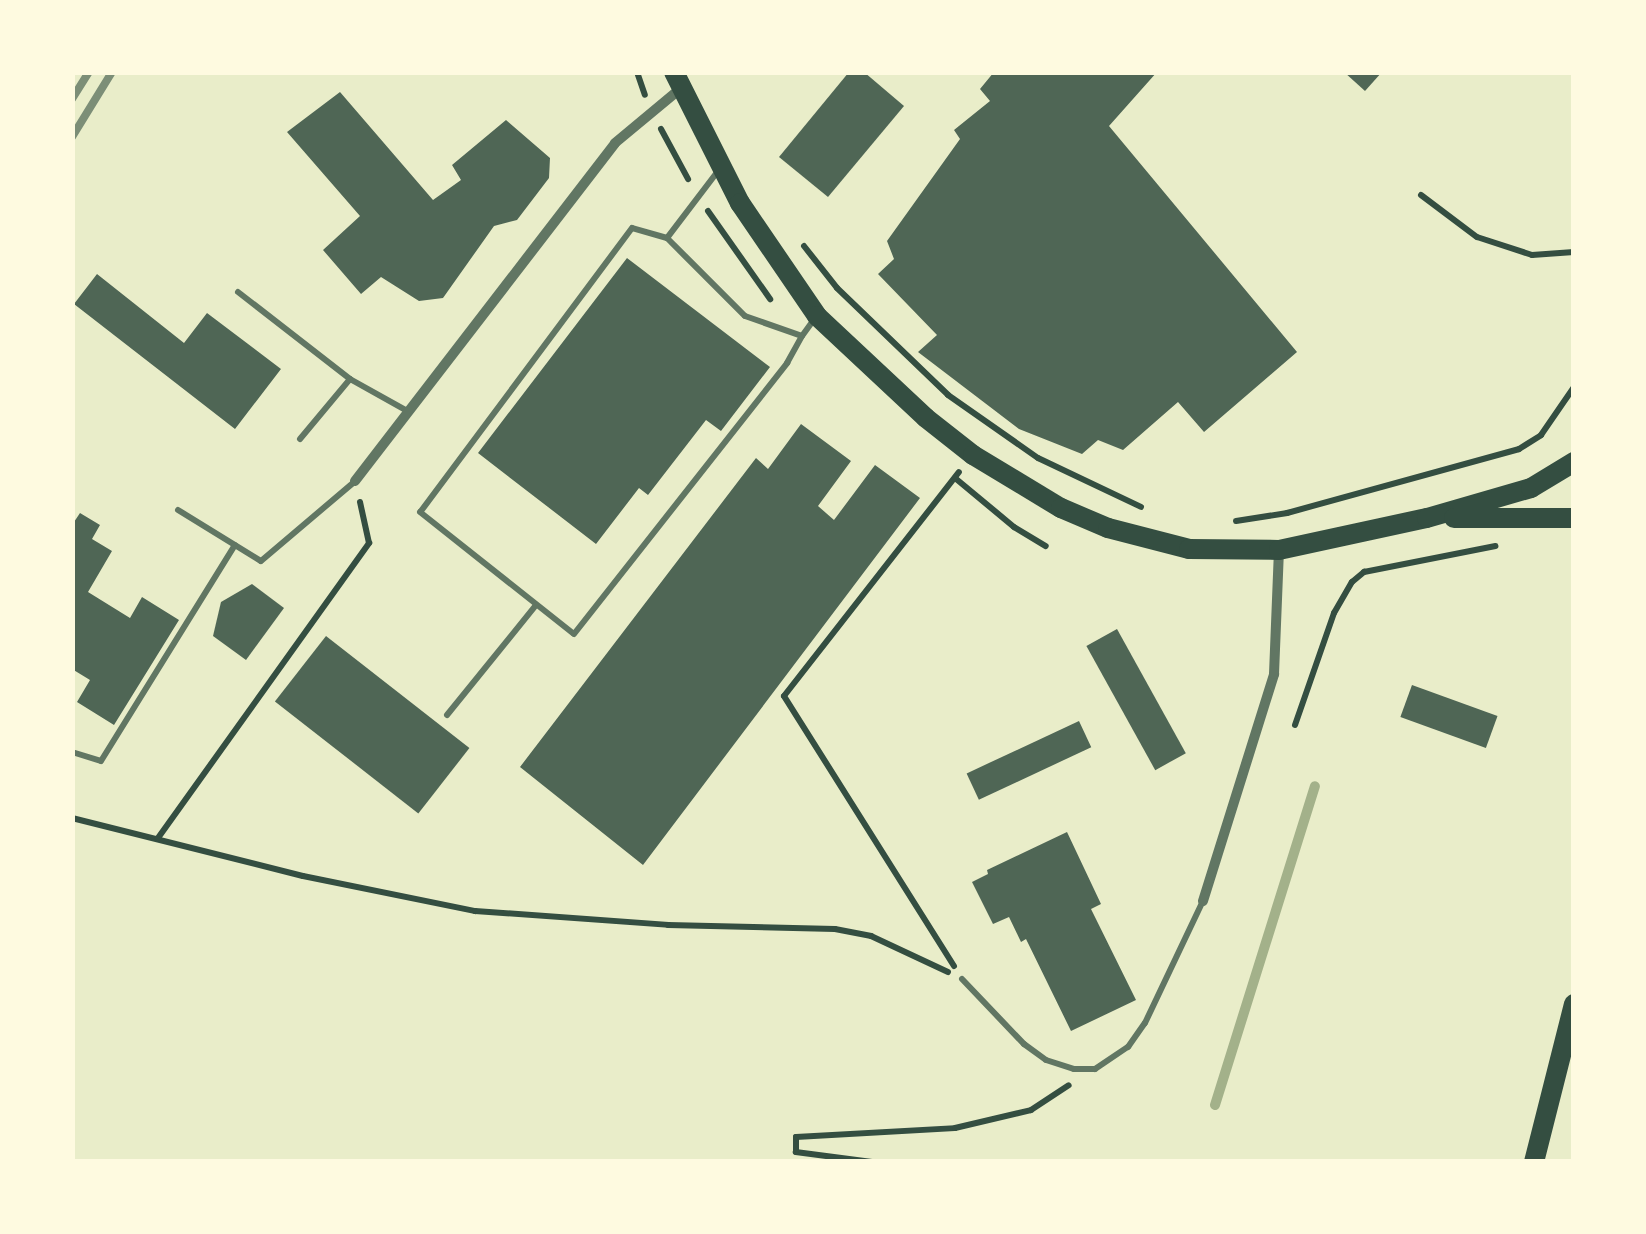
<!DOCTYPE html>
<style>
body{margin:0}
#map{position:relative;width:1646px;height:1234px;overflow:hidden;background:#e9edc9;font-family:Jost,sans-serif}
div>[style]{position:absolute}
.stream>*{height:10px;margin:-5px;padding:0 5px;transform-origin:5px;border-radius:5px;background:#a3b18a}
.building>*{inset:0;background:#4f6655;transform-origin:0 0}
.path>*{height:6px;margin:-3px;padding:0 3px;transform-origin:3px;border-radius:3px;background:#344e41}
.service>*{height:6px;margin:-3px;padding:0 3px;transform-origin:3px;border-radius:3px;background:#617663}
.minor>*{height:10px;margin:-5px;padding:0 5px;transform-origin:5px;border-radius:5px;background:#617663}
.secondary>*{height:20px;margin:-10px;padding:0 10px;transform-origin:10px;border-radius:10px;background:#344e41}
.rail>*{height:8px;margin:-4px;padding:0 4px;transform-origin:4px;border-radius:4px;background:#7c8e77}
span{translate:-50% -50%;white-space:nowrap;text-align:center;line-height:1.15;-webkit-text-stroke:8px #fefae0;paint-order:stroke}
.frame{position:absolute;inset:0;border:75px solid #fefae0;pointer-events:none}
</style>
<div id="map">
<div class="stream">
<div style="left:1215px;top:1105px;width:334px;rotate:-72.6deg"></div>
</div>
<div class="building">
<div style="clip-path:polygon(849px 72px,864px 72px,904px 106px,828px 197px,779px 157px)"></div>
<div style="clip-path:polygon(994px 72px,1157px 72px,1109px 126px,1297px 352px,1204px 432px,1178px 402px,1123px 450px,1098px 440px,1082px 454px,1019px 429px,918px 352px,937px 335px,878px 274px,894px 259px,887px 241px,960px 139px,954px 130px,990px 101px,980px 89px)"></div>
<div style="clip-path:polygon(1344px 72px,1382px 72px,1365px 91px)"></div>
<div style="clip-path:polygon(340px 92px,433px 200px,461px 180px,452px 165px,506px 120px,550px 158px,549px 178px,517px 220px,494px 226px,443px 298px,419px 301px,381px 277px,361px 294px,323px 250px,360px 216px,287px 132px)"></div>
<div style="clip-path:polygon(627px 258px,770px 367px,721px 431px,706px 420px,648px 495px,639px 488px,596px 544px,478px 453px)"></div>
<div style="clip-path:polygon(97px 274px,184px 343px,207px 313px,281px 369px,235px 429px,74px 304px)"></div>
<div style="clip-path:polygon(801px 424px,851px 461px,818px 506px,834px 520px,875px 465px,920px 498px,643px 865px,520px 767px,756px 458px,768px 469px)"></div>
<div style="clip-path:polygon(80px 513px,100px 525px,92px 539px,112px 551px,88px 592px,130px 618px,142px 597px,179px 620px,114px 725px,77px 702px,90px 680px,72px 669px,72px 525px)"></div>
<div style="clip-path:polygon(252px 584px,284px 608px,246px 660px,213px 636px,221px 602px)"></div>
<div style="left:1117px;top:629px;width:142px;height:35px;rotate:61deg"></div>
<div style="left:326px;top:636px;width:182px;height:83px;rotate:38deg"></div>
<div style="left:1412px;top:685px;width:91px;height:34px;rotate:20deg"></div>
<div style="left:1079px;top:721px;width:29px;height:124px;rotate:65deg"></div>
<div style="clip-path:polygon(1067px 832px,1101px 904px,1091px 909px,1136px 1000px,1071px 1031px,1026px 939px,1021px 942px,1009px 917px,993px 924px,972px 882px,988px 874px,987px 870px)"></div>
</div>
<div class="path">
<div style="left:637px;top:72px;width:24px;rotate:71deg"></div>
<div style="left:661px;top:129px;width:57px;rotate:61.6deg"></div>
<div style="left:1421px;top:195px;width:70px;rotate:36.9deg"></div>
<div style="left:1477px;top:237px;width:58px;rotate:18.1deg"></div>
<div style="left:1532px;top:255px;width:42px;rotate:-4.1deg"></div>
<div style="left:708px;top:211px;width:108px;rotate:54.8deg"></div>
<div style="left:804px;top:246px;width:53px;rotate:51.8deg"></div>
<div style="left:837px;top:288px;width:154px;rotate:43.9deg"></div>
<div style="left:948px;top:395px;width:110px;rotate:35deg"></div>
<div style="left:1038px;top:458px;width:114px;rotate:25.4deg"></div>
<div style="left:955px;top:478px;width:77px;rotate:39.7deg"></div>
<div style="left:1014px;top:527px;width:37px;rotate:31deg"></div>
<div style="left:1236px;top:521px;width:52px;rotate:-8.9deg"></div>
<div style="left:1287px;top:513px;width:241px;rotate:-15.4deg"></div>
<div style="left:1519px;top:449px;width:26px;rotate:-32deg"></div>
<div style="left:1541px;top:435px;width:58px;rotate:-55.5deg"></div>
<div style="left:1295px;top:725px;width:119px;rotate:-70.8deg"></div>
<div style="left:1334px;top:613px;width:36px;rotate:-60deg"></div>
<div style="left:1352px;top:582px;width:16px;rotate:-40deg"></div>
<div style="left:1364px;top:572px;width:134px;rotate:-11.2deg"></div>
<div style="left:72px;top:818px;width:238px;rotate:14.1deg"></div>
<div style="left:303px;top:876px;width:176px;rotate:11.5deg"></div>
<div style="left:475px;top:911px;width:194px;rotate:4.1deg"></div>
<div style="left:668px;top:925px;width:167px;rotate:1.4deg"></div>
<div style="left:835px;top:929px;width:37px;rotate:11deg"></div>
<div style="left:871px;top:936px;width:85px;rotate:25.1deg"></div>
<div style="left:158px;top:838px;width:363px;rotate:-54.4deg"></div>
<div style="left:369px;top:543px;width:42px;rotate:-102.4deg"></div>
<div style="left:954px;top:966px;width:319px;rotate:-122.2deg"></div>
<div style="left:784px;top:696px;width:284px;rotate:-52deg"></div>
<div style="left:872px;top:1162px;width:77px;rotate:-172.5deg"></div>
<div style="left:796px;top:1152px;width:15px;rotate:-90deg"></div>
<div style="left:796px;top:1137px;width:159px;rotate:-3.2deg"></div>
<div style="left:955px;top:1128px;width:78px;rotate:-13.3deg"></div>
<div style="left:1031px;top:1110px;width:45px;rotate:-33.3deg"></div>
</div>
<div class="service">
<div style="left:718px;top:171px;width:84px;rotate:127.3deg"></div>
<div style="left:667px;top:238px;width:110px;rotate:45deg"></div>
<div style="left:745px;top:316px;width:60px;rotate:19.3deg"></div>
<div style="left:802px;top:336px;width:24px;rotate:-54deg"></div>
<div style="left:667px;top:238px;width:36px;rotate:-164deg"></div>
<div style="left:632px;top:228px;width:354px;rotate:126.7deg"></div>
<div style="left:420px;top:512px;width:196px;rotate:38.4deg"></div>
<div style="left:574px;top:634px;width:345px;rotate:-51.8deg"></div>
<div style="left:787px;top:363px;width:31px;rotate:-61deg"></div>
<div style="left:238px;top:292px;width:142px;rotate:37.8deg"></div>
<div style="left:350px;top:379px;width:68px;rotate:29.2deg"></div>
<div style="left:300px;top:439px;width:78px;rotate:-50.2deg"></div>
<div style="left:178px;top:510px;width:97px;rotate:31.6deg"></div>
<div style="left:261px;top:561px;width:122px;rotate:-40.3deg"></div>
<div style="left:447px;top:715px;width:141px;rotate:-51deg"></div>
<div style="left:72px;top:752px;width:30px;rotate:17deg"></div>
<div style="left:101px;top:761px;width:254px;rotate:-58.2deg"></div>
<div style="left:962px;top:979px;width:90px;rotate:46.4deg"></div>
<div style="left:1024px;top:1044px;width:27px;rotate:36deg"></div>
<div style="left:1046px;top:1060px;width:29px;rotate:18deg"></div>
<div style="left:1074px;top:1069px;width:21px"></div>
<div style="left:1095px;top:1069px;width:40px;rotate:-34deg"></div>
<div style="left:1128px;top:1047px;width:29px;rotate:-55deg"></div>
<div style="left:1145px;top:1023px;width:135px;rotate:-64.6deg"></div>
</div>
<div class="minor">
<div style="left:355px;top:481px;width:426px;rotate:-52.4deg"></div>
<div style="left:615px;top:143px;width:85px;rotate:-39.7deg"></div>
<div style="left:1203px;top:901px;width:238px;rotate:-72.6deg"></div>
<div style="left:1274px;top:674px;width:124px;rotate:-87.7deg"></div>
</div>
<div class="secondary">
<div style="left:674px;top:72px;width:147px;rotate:63.3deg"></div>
<div style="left:740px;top:203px;width:137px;rotate:55.7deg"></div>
<div style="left:817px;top:316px;width:149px;rotate:43.1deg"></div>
<div style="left:926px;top:418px;width:60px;rotate:38.2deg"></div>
<div style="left:973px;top:455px;width:103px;rotate:31.1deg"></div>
<div style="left:1061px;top:508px;width:51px;rotate:23.1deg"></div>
<div style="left:1108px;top:528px;width:84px;rotate:14.5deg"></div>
<div style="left:1189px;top:549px;width:90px;rotate:0.6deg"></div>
<div style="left:1279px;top:550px;width:151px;rotate:-12.2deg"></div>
<div style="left:1427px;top:518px;width:108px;rotate:-16.1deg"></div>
<div style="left:1531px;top:488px;width:50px;rotate:-31.2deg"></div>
<div style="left:1454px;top:518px;width:120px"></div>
<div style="left:1534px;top:1162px;width:163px;rotate:-75.8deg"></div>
</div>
<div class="rail">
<div style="left:72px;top:99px;width:32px;rotate:-58deg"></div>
<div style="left:72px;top:137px;width:76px;rotate:-58.4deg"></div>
</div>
<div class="frame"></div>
</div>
